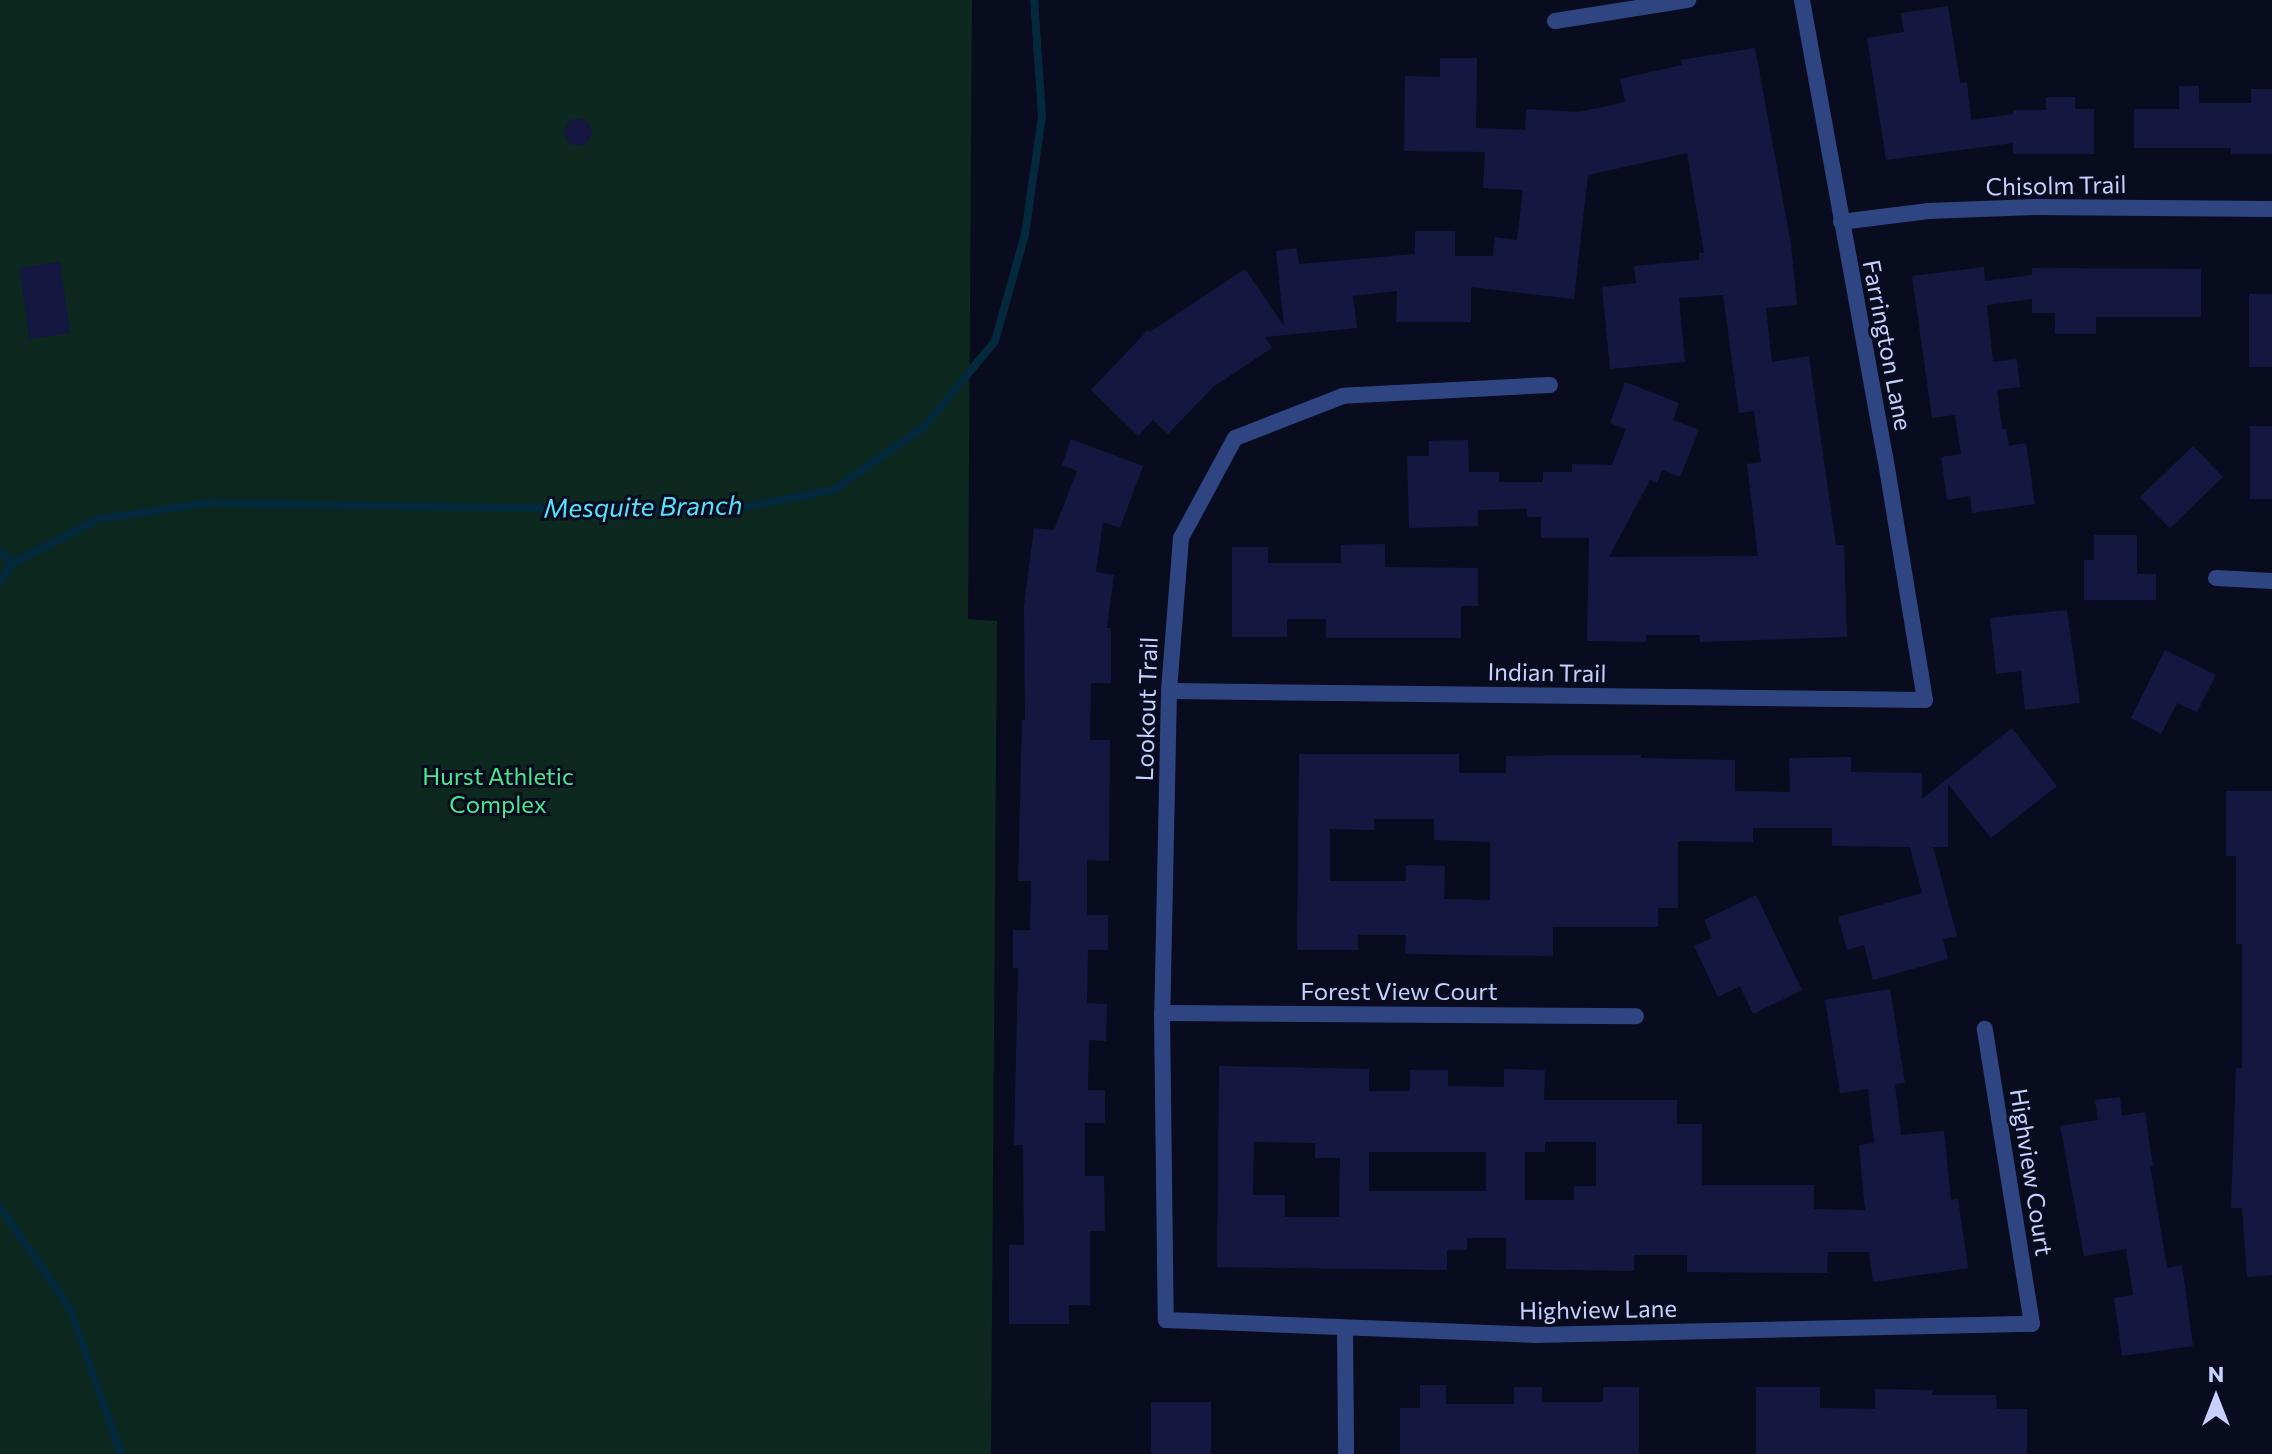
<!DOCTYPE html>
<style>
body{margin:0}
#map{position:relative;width:2272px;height:1454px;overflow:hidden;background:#090c1e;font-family:Commissioner,sans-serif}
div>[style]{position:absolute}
.green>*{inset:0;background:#0c281f}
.stream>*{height:8px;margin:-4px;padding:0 4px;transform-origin:4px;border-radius:4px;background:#04293d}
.building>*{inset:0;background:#141841;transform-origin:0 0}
.minor>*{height:16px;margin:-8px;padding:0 8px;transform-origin:8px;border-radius:8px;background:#2f4582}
span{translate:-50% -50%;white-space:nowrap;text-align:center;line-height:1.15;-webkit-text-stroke:6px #090c1e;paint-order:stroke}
.street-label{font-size:24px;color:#c6d1ff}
.park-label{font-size:24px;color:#46eb90}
.water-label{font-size:26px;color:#54e3ff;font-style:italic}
.north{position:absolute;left:2176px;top:1358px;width:80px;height:80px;-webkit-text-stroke:6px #090c1e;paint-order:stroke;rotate:0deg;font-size:22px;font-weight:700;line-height:32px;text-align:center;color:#c6d1ff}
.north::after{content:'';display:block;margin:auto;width:28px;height:36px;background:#c6d1ff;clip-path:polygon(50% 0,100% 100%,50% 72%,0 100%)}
</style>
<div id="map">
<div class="green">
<div style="clip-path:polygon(0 0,972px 0,968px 619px,997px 621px,991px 1454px,0 1454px)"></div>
</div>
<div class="stream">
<div style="left:0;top:551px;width:18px;rotate:47deg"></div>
<div style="left:0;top:582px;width:22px;rotate:-56deg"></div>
<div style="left:12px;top:564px;width:97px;rotate:-27.6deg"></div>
<div style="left:98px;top:519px;width:110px;rotate:-8.4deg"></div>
<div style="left:207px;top:503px;width:518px;rotate:0.88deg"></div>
<div style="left:725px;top:511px;width:110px;rotate:-11deg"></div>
<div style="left:833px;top:490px;width:109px;rotate:-34.6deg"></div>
<div style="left:923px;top:428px;width:113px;rotate:-50.4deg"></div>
<div style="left:995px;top:341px;width:111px;rotate:-74.3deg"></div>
<div style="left:1025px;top:234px;width:119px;rotate:-81.8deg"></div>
<div style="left:1042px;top:116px;width:116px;rotate:-93.9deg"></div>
<div style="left:0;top:1207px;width:124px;rotate:55.5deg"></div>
<div style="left:70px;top:1309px;width:154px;rotate:70.6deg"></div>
</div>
<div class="building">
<div style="clip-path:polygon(1948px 6px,1960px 83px,1967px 82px,1971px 120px,2013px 114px,2013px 110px,2046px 110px,2046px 97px,2075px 97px,2075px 109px,2094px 109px,2094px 154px,2013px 154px,2013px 143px,1886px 160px,1867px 38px,1904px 32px,1901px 13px)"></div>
<div style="clip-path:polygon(1755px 48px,1791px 244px,1797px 305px,1766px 308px,1772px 362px,1809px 356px,1836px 545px,1844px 545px,1847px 637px,1700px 642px,1699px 635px,1646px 635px,1646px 642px,1587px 641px,1589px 538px,1541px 538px,1541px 517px,1527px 517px,1527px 509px,1478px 510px,1478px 526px,1409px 528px,1407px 456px,1429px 456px,1429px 441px,1468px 440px,1469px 472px,1499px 472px,1499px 482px,1543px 482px,1543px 472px,1572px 472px,1572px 464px,1612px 465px,1626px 429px,1610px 423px,1625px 382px,1679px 403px,1673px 420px,1699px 430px,1680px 477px,1662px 470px,1657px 483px,1650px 480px,1609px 557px,1758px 556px,1747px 464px,1761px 462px,1754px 411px,1739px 413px,1723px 295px,1679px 298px,1685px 362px,1610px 369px,1602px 287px,1636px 283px,1634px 266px,1699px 260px,1699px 253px,1704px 253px,1687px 153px,1588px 175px,1574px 299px,1471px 287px,1471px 322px,1396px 322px,1397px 291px,1353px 296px,1357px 328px,1265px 337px,1272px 348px,1213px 387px,1168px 434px,1153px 420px,1138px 436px,1091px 390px,1148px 330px,1150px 332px,1245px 269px,1284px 326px,1276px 251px,1297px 248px,1299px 264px,1415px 254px,1415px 231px,1455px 231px,1455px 256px,1493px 256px,1495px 237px,1517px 240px,1523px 190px,1483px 188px,1485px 152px,1404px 151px,1405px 76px,1440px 77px,1440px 58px,1477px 58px,1476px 128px,1525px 130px,1526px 109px,1579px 112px,1625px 102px,1620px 79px,1682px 65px,1681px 60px)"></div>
<div style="clip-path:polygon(2179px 86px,2199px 86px,2199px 103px,2251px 103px,2251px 89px,2272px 89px,2272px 154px,2231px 154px,2231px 148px,2134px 148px,2134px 109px,2179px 109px)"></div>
<div style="clip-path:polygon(571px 119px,586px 119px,593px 132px,586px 145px,571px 145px,563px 132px)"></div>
<div style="left:60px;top:262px;width:72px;height:41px;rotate:82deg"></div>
<div style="clip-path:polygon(1984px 267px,1985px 281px,2032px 275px,2032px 268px,2201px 269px,2201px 317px,2096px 317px,2096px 334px,2055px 334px,2055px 313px,2032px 313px,2032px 299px,1987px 305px,1993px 362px,2017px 359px,2020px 387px,1997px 390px,2002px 429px,2006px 429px,2009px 446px,2026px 443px,2035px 504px,1972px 513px,1970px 496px,1947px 500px,1941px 457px,1961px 454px,1955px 415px,1932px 418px,1912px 276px)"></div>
<div style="left:2249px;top:294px;width:23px;height:73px"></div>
<div style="left:2250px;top:426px;width:22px;height:73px"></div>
<div style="clip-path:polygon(1071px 439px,1143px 466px,1120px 528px,1103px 522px,1096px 572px,1114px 575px,1107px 628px,1111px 628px,1111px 683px,1091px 683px,1090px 740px,1110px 740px,1109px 861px,1087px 860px,1087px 915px,1108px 915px,1108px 950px,1088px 950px,1087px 1003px,1107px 1004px,1106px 1041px,1089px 1040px,1088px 1090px,1105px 1090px,1105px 1123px,1085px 1123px,1085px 1176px,1104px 1176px,1105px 1231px,1090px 1231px,1090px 1305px,1069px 1305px,1069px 1324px,1009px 1324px,1009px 1245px,1024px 1245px,1023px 1145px,1014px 1145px,1018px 968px,1013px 968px,1013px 930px,1030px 930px,1031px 881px,1018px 881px,1022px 720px,1025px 720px,1024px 606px,1034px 528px,1054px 530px,1077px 471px,1062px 465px)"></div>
<div style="left:2193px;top:446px;width:43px;height:74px;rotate:46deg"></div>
<div style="clip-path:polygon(2094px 535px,2137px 535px,2137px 574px,2156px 574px,2156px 600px,2084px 600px,2084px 560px,2094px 560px)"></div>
<div style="clip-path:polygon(1385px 544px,1385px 567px,1478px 568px,1478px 606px,1461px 606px,1461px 638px,1326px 638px,1326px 619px,1287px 619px,1287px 637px,1232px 637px,1232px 547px,1268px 547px,1268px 563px,1341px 563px,1341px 545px)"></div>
<div style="clip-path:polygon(2067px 610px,2080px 703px,2025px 710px,2021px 671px,1996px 674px,1990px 618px)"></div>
<div style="clip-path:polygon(2165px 650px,2216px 675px,2197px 712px,2177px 703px,2161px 734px,2131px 718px)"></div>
<div style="clip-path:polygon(evenodd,2012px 728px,2057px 786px,1991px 838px,1948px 784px,1948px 847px,1933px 847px,1957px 936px,1943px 939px,1948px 959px,1873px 980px,1864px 945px,1847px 950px,1838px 917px,1922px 893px,1910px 847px,1832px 846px,1832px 828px,1753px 828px,1753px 842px,1678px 841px,1678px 908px,1658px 908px,1658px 927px,1553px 927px,1553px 956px,1405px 954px,1406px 935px,1358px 935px,1358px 950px,1297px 950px,1299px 754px,1459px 754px,1459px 773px,1506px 773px,1506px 756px,1641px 755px,1641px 758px,1735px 760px,1735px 791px,1790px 792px,1789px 758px,1851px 757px,1851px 772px,1922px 773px,1922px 799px,2012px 728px,1374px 819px,1434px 819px,1434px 840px,1490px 842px,1490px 900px,1444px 899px,1445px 866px,1406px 865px,1406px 881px,1330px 881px,1330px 829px,1374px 830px,1374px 819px)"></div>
<div style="clip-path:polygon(2226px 791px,2272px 791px,2272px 1275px,2247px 1277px,2242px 1208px,2231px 1208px,2236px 1068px,2242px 1068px,2242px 944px,2236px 944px,2236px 856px,2226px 856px)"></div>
<div style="clip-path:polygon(1756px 895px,1802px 990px,1753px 1014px,1740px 986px,1718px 997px,1694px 946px,1712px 938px,1704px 920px)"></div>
<div style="clip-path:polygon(evenodd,1890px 989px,1905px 1083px,1895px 1084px,1901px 1135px,1944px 1131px,1951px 1200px,1958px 1199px,1968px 1268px,1873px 1282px,1869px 1252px,1828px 1252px,1827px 1273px,1687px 1272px,1687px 1255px,1634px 1255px,1634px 1271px,1506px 1269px,1506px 1238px,1467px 1238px,1467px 1250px,1447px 1250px,1447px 1270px,1217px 1267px,1219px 1066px,1369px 1069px,1369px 1091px,1410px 1091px,1410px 1070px,1448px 1070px,1448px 1086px,1504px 1087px,1504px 1069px,1545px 1070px,1544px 1100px,1677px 1100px,1677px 1124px,1702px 1124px,1702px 1185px,1814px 1185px,1814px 1209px,1865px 1210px,1859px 1145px,1874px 1143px,1868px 1089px,1840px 1093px,1825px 1000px,1890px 989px,1254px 1142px,1315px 1143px,1315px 1158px,1340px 1158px,1339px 1217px,1285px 1217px,1285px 1195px,1253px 1195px,1254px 1142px,1890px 989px,1545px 1142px,1596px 1142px,1596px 1186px,1574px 1186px,1574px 1200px,1525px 1200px,1525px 1152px,1545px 1152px,1545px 1142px,1890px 989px,1369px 1152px,1486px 1152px,1486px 1191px,1369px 1191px,1369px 1152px)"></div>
<div style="clip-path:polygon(2120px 1097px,2122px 1116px,2145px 1112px,2153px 1166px,2150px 1166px,2167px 1268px,2182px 1265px,2193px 1346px,2122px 1356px,2114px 1298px,2133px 1295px,2126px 1249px,2084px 1256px,2060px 1126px,2098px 1120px,2095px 1100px)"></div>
<div style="clip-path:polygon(1420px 1385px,1446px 1385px,1446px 1404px,1514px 1404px,1514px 1387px,1542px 1387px,1542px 1402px,1603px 1402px,1603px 1387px,1639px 1387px,1639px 1454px,1400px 1454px,1400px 1408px,1420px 1408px)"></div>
<div style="clip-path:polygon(1756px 1387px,1820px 1387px,1820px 1408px,1875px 1409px,1875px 1389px,1933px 1390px,1932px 1395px,1996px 1395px,1997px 1409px,2027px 1409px,2027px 1454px,1756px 1454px)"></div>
<div style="left:1151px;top:1402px;width:60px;height:52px"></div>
</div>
<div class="minor">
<div style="left:1555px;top:21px;width:135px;rotate:-9deg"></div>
<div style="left:1841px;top:222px;width:88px;rotate:-7.2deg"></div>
<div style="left:1928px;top:211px;width:106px;rotate:-2.2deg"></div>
<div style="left:2034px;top:207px;width:238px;rotate:0.5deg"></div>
<div style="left:1550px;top:385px;width:207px;rotate:177deg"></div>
<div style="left:1343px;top:396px;width:116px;rotate:158.7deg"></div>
<div style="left:1235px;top:438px;width:114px;rotate:118.4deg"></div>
<div style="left:1181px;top:538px;width:153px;rotate:94.5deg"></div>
<div style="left:1169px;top:691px;width:322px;rotate:91.2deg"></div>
<div style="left:1162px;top:1013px;width:307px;rotate:89.3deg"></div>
<div style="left:1166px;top:1320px;width:369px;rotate:2.3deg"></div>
<div style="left:1535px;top:1335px;width:497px;rotate:-1.3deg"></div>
<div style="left:2032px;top:1324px;width:299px;rotate:-99.1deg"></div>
<div style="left:2216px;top:578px;width:56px;rotate:3.1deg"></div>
<div style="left:1169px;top:691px;width:756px;rotate:0.68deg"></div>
<div style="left:1925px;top:700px;width:246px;rotate:-99.3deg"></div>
<div style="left:1885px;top:457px;width:464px;rotate:-100.3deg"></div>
<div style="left:1162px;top:1013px;width:474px;rotate:0.4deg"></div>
<div style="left:1345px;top:1328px;width:126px;rotate:89.5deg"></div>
</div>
<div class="street-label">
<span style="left:2056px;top:185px;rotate:-1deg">Chisolm Trail</span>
<span style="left:1888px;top:345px;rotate:79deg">Farrington Lane</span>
<span style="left:1547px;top:672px;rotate:1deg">Indian Trail</span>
<span style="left:1146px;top:709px;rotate:-88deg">Lookout Trail</span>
<span style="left:1399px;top:991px">Forest View Court</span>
<span style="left:2032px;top:1172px;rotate:81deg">Highview Court</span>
<span style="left:1598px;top:1309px;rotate:-1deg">Highview Lane</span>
</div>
<div class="park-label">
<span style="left:498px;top:790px">Hurst Athletic<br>Complex</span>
</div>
<div class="water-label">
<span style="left:643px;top:506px;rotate:-1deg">Mesquite Branch</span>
</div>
<div class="north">N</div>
</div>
